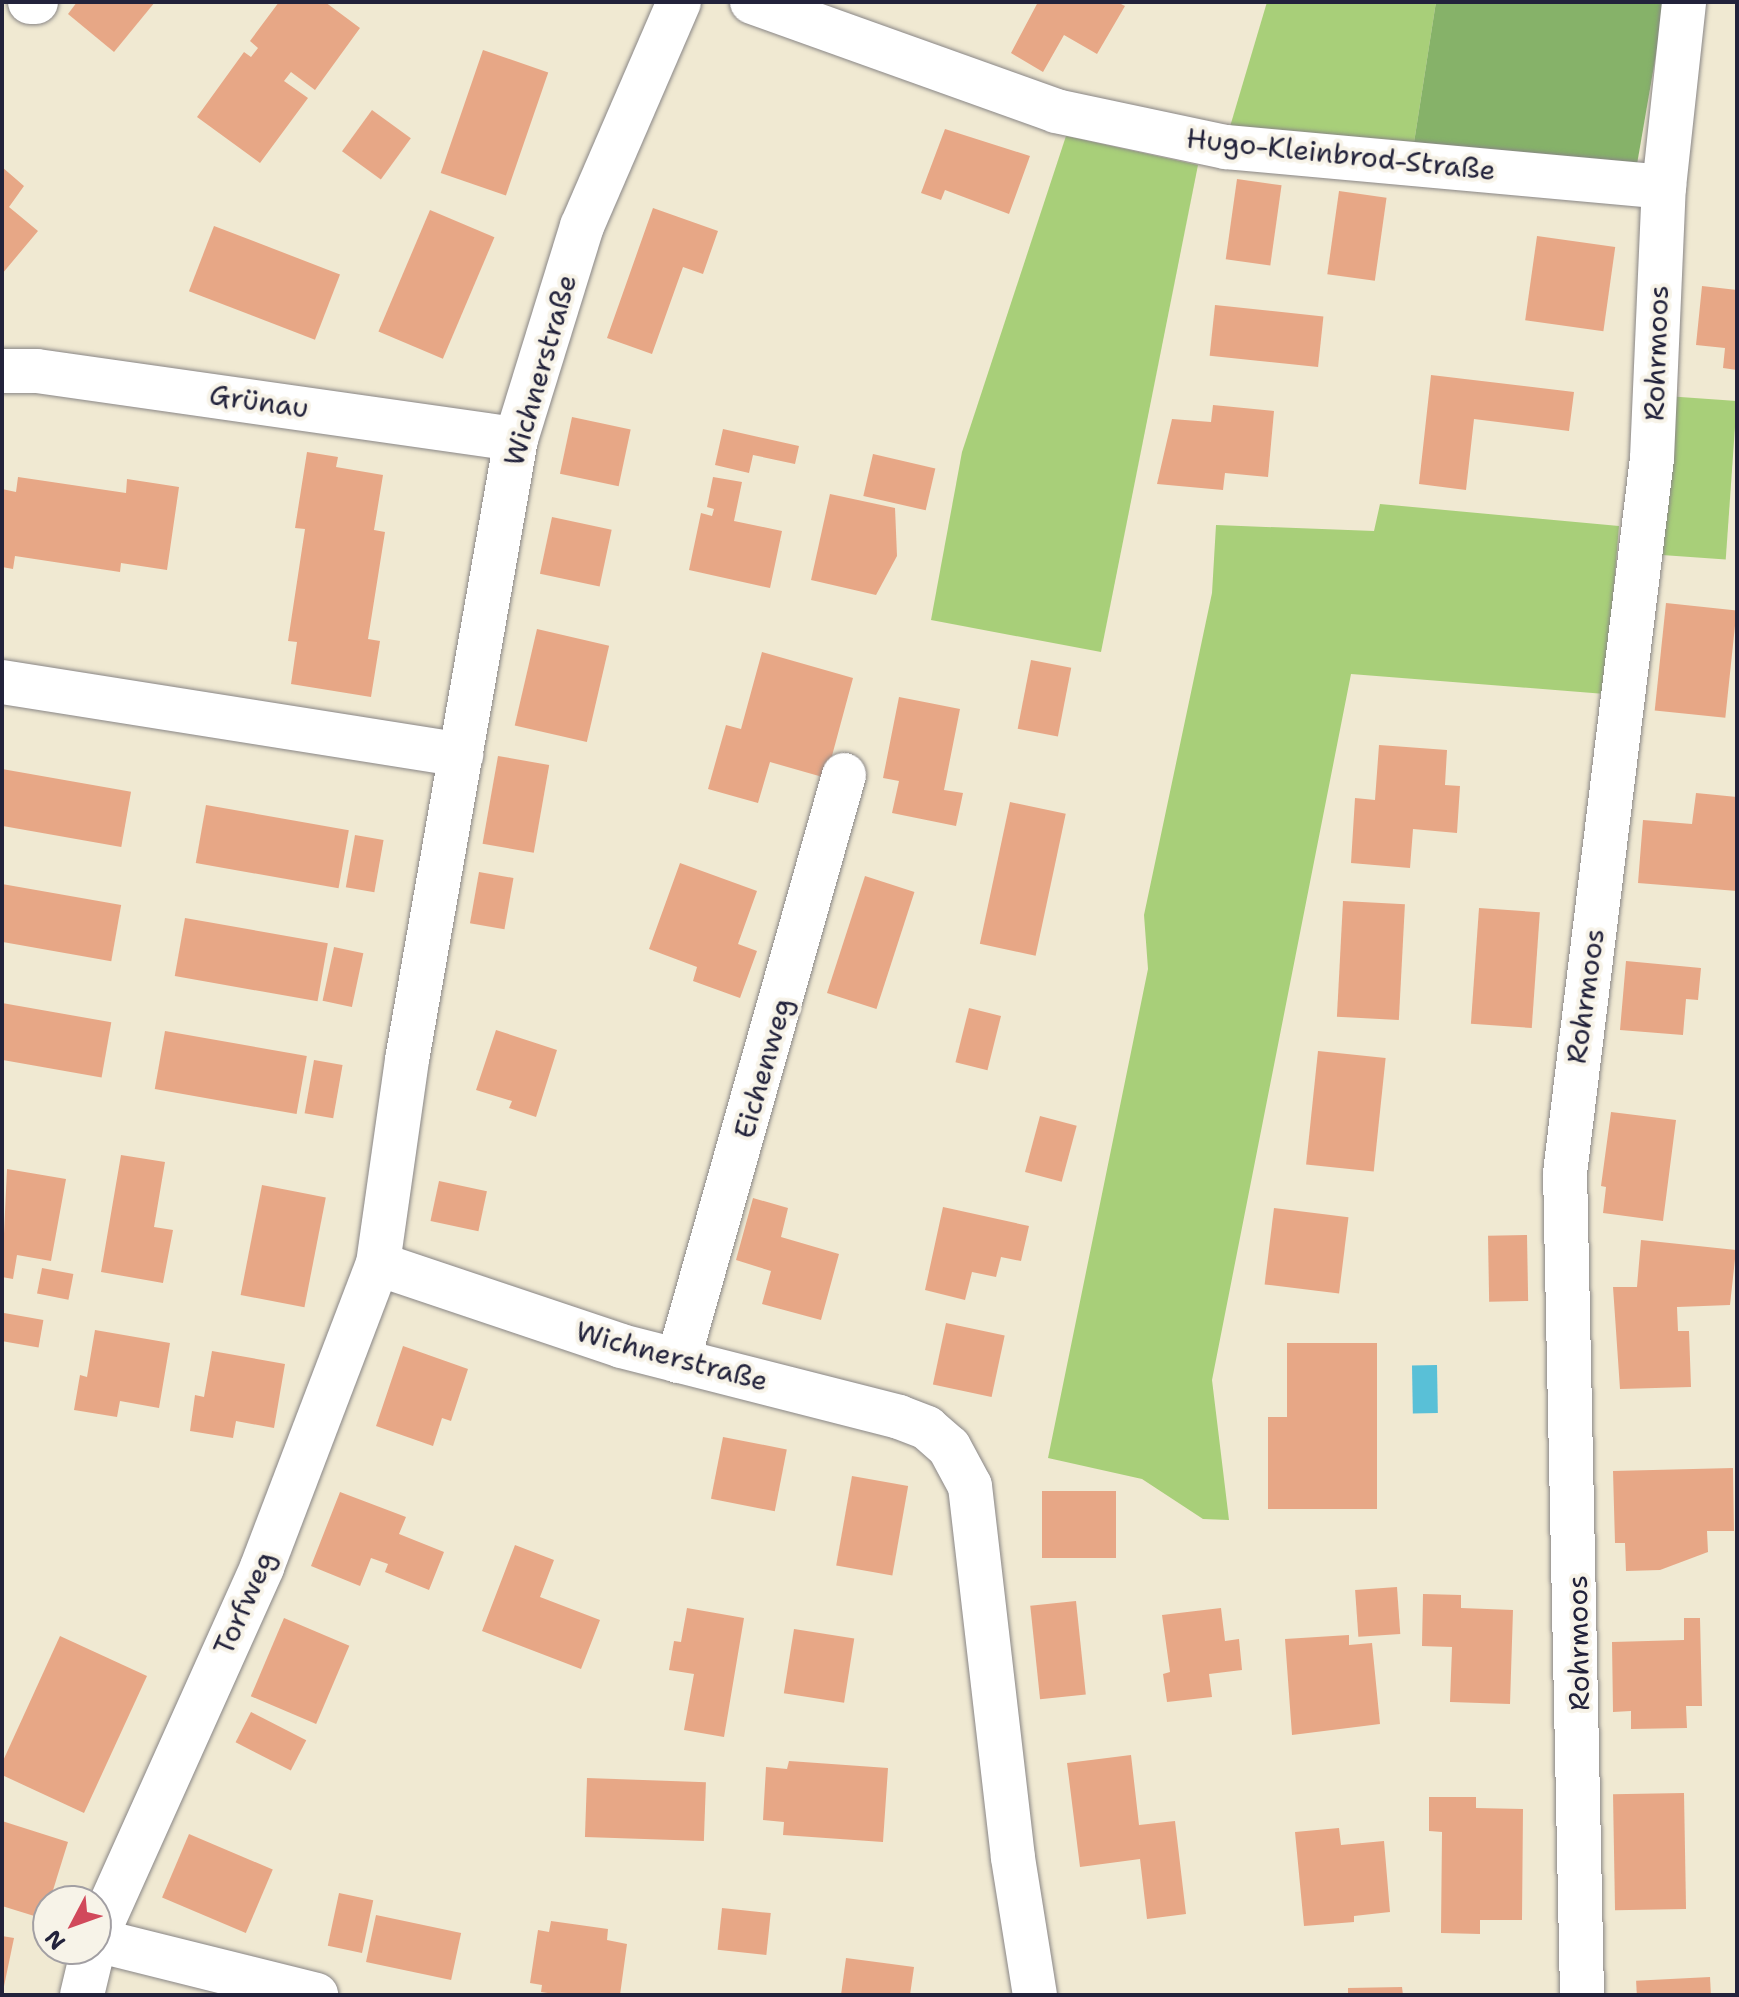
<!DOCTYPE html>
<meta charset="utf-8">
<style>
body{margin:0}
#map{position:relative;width:1739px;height:1997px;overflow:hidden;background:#f0e9d2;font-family:"Shantell Sans",sans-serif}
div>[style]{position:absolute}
.green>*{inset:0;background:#a8cf79;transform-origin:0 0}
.forest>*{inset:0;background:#86b269}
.water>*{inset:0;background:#59c0d7;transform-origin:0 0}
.building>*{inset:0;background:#e7a786;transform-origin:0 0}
.roads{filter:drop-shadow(0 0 2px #898686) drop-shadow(0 0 2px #898686)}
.minor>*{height:44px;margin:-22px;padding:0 22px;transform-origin:22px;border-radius:22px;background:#fff}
span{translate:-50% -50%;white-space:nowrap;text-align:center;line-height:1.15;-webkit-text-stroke:8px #f7f3e8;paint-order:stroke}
.street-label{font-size:28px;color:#22223b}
.frame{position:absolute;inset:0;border:4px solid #22223b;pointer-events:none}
.north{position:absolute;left:32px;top:1885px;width:80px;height:80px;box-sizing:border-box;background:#f7f3e8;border:2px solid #a29fa3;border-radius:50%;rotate:229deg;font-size:22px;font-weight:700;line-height:32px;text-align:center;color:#22223b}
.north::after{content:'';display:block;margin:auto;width:28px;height:36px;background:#d1495b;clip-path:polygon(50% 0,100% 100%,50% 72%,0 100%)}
</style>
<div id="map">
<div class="green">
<div style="clip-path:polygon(1267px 2px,1436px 2px,1413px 149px,1229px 130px)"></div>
<div style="clip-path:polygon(1066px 136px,1198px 165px,1101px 652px,931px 620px,962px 452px)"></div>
<div style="left:1666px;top:396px;width:71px;height:159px;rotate:4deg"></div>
<div style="clip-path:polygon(1380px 504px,1619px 526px,1605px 694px,1351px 674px,1212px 1380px,1229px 1520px,1203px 1519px,1142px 1479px,1048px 1458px,1148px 969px,1144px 915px,1212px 593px,1216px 525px,1374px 531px)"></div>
</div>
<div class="forest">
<div style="clip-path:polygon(1436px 2px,1665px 2px,1636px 170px,1413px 149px)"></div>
</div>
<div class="water">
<div style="left:1437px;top:1365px;width:48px;height:25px;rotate:89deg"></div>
</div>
<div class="building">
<div style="clip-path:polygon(77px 2px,155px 2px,114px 52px,68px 14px)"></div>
<div style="clip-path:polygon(279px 2px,325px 2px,360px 28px,315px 90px,291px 72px,284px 81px,308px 98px,260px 163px,197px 117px,244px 52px,251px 57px,258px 48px,250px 41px)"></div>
<div style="clip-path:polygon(1038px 2px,1117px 2px,1125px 6px,1097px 54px,1064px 35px,1043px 72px,1011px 53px)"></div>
<div style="left:483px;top:50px;width:69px;height:130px;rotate:19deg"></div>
<div style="left:372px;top:110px;width:48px;height:51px;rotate:36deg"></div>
<div style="clip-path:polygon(945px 129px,1030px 156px,1009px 214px,945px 190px,941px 200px,921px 193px)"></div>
<div style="clip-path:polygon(2px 167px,24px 186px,9px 207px,38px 231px,2px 274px)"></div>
<div style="left:1237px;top:179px;width:45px;height:81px;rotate:8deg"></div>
<div style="left:1339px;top:191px;width:48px;height:84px;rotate:8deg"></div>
<div style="clip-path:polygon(653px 208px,718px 231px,703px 274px,683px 267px,652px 354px,607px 338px)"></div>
<div style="left:430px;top:210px;width:70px;height:132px;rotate:23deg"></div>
<div style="left:214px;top:226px;width:135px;height:70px;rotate:21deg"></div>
<div style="left:1537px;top:236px;width:79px;height:85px;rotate:8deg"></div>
<div style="clip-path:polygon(1702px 286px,1737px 290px,1737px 370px,1723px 368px,1725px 348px,1696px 345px)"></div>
<div style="left:1215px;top:305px;width:109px;height:51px;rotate:6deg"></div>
<div style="clip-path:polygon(1431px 375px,1574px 392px,1569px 431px,1474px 419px,1466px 490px,1419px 484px)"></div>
<div style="clip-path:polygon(1213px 405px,1274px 411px,1268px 477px,1225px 473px,1223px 490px,1157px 484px,1172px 419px,1211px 422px)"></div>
<div style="left:572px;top:417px;width:60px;height:58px;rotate:12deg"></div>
<div style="clip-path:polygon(723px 429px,799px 446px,795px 464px,753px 455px,749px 473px,715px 465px)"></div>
<div style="clip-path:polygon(307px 452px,338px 457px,336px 467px,383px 475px,374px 530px,385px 532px,368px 639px,380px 641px,371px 697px,291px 684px,297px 642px,288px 641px,305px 529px,295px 528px)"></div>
<div style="left:873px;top:454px;width:64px;height:43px;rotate:13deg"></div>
<div style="clip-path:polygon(18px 477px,126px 493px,127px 479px,179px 487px,167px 570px,121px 563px,120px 572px,15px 556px,13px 569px,2px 567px,2px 489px,16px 492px)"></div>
<div style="clip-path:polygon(713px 477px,742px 482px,734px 521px,782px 531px,770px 588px,689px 570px,701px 513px,712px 516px,714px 509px,707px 507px)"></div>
<div style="clip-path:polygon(830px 494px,895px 508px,897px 556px,876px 595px,811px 580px)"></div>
<div style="left:552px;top:517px;width:61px;height:58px;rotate:12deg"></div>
<div style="left:1666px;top:603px;width:71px;height:108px;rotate:6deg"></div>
<div style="left:537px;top:629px;width:74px;height:99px;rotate:13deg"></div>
<div style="clip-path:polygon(762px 652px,853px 678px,826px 778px,770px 762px,758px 803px,708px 789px,726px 725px,741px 729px)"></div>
<div style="left:1031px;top:660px;width:41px;height:70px;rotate:11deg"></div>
<div style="clip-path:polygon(899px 697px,960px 709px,944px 790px,963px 793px,956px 826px,892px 813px,899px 781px,883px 778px)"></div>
<div style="clip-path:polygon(1379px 745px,1447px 750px,1445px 785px,1460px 786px,1457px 833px,1413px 829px,1410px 868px,1351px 863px,1355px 798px,1375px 800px)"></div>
<div style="left:498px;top:756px;width:52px;height:89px;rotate:10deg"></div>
<div style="left:2px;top:769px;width:131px;height:56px;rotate:10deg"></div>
<div style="clip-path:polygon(1696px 793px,1737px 797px,1737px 891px,1638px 883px,1643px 820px,1692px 824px)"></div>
<div style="left:1010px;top:802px;width:57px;height:145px;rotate:12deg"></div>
<div style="left:206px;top:805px;width:145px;height:59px;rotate:10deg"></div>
<div style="left:355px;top:835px;width:29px;height:53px;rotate:10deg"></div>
<div style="clip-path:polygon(680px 863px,757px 891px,738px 944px,757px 951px,740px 998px,693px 981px,697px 967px,649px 949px)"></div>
<div style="left:479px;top:872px;width:35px;height:52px;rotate:10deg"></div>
<div style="left:865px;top:876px;width:52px;height:123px;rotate:18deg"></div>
<div style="left:2px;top:884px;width:121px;height:57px;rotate:10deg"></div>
<div style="left:1343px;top:901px;width:62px;height:116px;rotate:3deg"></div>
<div style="left:1479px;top:908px;width:61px;height:116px;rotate:4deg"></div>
<div style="left:185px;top:918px;width:145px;height:59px;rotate:10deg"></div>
<div style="left:334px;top:947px;width:30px;height:55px;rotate:12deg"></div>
<div style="clip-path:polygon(1626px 961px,1701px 968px,1698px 1000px,1686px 999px,1683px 1035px,1620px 1030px)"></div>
<div style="left:2px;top:1003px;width:111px;height:56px;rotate:10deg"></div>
<div style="left:969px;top:1008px;width:33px;height:56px;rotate:14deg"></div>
<div style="clip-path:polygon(496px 1030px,557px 1050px,536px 1117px,509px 1108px,512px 1101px,476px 1090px)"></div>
<div style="left:165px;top:1031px;width:144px;height:59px;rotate:10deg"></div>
<div style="left:1318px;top:1051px;width:68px;height:114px;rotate:6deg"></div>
<div style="left:314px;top:1060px;width:29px;height:54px;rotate:10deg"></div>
<div style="clip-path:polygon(1611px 1112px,1676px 1120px,1663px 1221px,1603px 1213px,1606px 1187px,1601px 1186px)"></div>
<div style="left:1040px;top:1116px;width:38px;height:58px;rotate:15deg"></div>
<div style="clip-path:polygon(121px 1155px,165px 1162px,154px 1227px,173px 1230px,163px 1283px,101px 1272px)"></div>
<div style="clip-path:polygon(7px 1169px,66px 1179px,51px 1261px,17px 1255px,13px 1279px,2px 1277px)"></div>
<div style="left:439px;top:1181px;width:49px;height:41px;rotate:12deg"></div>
<div style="left:262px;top:1185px;width:65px;height:112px;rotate:11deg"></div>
<div style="clip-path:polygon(753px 1198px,788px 1208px,781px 1237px,839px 1254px,821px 1320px,762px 1304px,771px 1271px,736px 1260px)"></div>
<div style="clip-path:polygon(943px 1207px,1029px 1226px,1021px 1261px,1001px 1257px,996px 1277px,972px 1272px,965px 1300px,925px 1290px)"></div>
<div style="left:1274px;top:1208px;width:75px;height:77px;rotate:7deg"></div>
<div style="left:1527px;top:1235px;width:66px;height:39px;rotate:89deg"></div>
<div style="clip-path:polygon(1641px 1240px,1736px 1250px,1730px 1305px,1677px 1307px,1678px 1331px,1689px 1331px,1691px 1387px,1620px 1389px,1613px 1287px,1637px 1287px)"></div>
<div style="left:42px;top:1268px;width:32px;height:26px;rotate:11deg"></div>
<div style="left:4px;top:1313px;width:40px;height:28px;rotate:10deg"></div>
<div style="left:946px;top:1323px;width:60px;height:63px;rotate:12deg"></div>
<div style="clip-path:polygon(95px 1330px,170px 1343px,159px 1408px,120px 1401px,117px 1417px,74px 1410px,80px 1375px,87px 1377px)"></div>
<div style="clip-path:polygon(1287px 1343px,1377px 1343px,1377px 1509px,1268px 1509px,1268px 1417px,1287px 1417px)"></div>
<div style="clip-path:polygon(403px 1346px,468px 1369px,451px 1421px,442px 1418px,433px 1446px,376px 1426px)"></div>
<div style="clip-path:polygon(212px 1351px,285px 1364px,274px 1428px,236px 1421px,233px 1438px,190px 1431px,195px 1395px,204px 1397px)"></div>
<div style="left:723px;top:1437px;width:65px;height:63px;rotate:11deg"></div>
<div style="clip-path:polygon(1733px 1468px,1734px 1531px,1707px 1531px,1708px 1552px,1660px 1570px,1626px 1571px,1625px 1543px,1615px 1543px,1613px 1471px)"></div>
<div style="left:852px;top:1476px;width:57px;height:91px;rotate:10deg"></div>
<div style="left:1042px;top:1491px;width:74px;height:67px"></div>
<div style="clip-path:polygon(340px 1492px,406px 1517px,399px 1534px,444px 1552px,429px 1590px,385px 1572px,388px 1564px,371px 1558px,360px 1586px,311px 1566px)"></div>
<div style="clip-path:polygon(515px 1545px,554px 1560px,540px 1597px,600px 1620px,581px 1669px,482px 1631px)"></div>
<div style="left:1397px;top:1587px;width:47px;height:42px;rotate:86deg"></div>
<div style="clip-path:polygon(1423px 1594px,1461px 1595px,1461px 1608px,1513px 1610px,1510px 1704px,1450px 1702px,1452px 1647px,1422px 1646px)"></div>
<div style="left:1076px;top:1601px;width:94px;height:46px;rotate:84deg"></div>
<div style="clip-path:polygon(687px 1608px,744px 1618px,724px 1737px,684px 1730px,694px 1674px,669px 1670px,674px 1641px,681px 1642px)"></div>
<div style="clip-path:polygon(1221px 1608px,1225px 1641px,1239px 1639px,1242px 1670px,1209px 1674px,1212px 1697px,1167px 1702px,1163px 1674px,1170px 1672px,1162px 1615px)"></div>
<div style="left:284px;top:1618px;width:71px;height:85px;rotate:23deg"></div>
<div style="clip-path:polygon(1684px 1618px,1700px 1618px,1702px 1706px,1686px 1706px,1687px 1728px,1631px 1729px,1631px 1711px,1613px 1712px,1612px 1642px,1684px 1640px)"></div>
<div style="left:794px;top:1629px;width:61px;height:65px;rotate:9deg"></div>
<div style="clip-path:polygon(1349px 1635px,1349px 1645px,1372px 1643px,1380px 1724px,1292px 1735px,1285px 1639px)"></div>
<div style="clip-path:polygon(60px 1636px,147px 1676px,84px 1813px,2px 1775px,2px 1763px)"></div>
<div style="left:251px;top:1712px;width:62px;height:34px;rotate:27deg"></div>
<div style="clip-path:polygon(1131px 1755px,1139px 1825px,1175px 1821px,1186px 1914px,1147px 1919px,1140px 1859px,1080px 1867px,1067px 1763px)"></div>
<div style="clip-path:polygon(789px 1761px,888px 1768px,883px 1842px,783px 1835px,784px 1822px,763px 1820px,766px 1767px,787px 1769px)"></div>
<div style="left:587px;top:1778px;width:119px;height:59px;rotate:2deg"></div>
<div style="left:1684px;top:1793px;width:116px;height:71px;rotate:89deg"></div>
<div style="clip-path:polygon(1429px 1797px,1476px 1797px,1476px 1808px,1523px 1809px,1522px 1920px,1480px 1920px,1480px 1934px,1441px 1933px,1442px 1832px,1429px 1831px)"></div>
<div style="clip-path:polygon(2px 1821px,68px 1842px,44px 1919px,2px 1906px)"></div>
<div style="clip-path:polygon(1339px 1828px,1341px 1845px,1384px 1841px,1390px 1912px,1354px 1916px,1354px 1922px,1304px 1926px,1295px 1832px)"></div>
<div style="left:189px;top:1834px;width:91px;height:69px;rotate:23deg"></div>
<div style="left:339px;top:1893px;width:35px;height:54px;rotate:12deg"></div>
<div style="left:722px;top:1908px;width:49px;height:42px;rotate:6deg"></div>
<div style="left:376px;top:1915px;width:87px;height:48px;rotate:12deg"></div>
<div style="clip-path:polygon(551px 1921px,608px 1929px,607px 1940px,627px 1944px,620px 1995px,561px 1995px,541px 1992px,542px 1985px,530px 1983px,538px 1930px,549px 1932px)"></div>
<div style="clip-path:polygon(2px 1936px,14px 1938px,3px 1991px,2px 1991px)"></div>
<div style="clip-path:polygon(846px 1958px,914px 1967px,910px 1995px,841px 1995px)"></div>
<div style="left:1710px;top:1977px;width:18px;height:74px;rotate:87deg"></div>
<div style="clip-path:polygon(1402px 1987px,1403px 1995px,1348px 1995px,1348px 1988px)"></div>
</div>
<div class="roads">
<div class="minor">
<div style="left:30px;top:2px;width:6px"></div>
<div style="left:679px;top:2px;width:244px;rotate:113.4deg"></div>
<div style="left:582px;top:226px;width:223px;rotate:107.2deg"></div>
<div style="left:516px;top:439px;width:630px;rotate:99.96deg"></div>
<div style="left:407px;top:1060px;width:206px;rotate:98.1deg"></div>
<div style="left:378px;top:1264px;width:256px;rotate:18.6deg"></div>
<div style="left:621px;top:1346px;width:287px;rotate:14.3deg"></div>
<div style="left:899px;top:1417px;width:30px;rotate:21deg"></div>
<div style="left:927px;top:1428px;width:29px;rotate:41deg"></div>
<div style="left:949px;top:1447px;width:44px;rotate:61.7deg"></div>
<div style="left:970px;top:1486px;width:374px;rotate:83.4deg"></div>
<div style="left:1013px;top:1858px;width:139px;rotate:80.9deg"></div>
<div style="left:752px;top:2px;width:323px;rotate:19.7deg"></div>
<div style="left:1056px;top:111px;width:174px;rotate:12deg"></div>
<div style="left:1226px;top:147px;width:440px;rotate:5.2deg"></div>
<div style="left:2px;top:371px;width:35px"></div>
<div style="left:37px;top:371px;width:484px;rotate:8.1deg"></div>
<div style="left:2px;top:682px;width:465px;rotate:9deg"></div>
<div style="left:678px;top:1361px;width:609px;rotate:-74.18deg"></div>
<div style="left:96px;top:1937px;width:406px;rotate:-65.8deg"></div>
<div style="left:262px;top:1567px;width:324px;rotate:-69.1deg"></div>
<div style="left:96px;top:1940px;width:227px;rotate:14deg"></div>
<div style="left:82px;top:1995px;width:47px;rotate:-76.6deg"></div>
<div style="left:1582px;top:1995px;width:822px;rotate:-91.18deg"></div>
<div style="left:1565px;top:1173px;width:720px;rotate:-83.06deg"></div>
<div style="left:1652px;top:458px;width:271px;rotate:-87.5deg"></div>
<div style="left:1664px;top:187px;width:186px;rotate:-83.8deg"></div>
</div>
</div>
<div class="street-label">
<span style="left:1341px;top:154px;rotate:6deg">Hugo-Kleinbrod-Straße</span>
<span style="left:1656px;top:353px;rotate:-88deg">Rohrmoos</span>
<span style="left:540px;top:370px;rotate:-74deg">Wichnerstraße</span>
<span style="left:259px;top:401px;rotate:8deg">Grünau</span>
<span style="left:1585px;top:996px;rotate:-82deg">Rohrmoos</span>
<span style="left:763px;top:1068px;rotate:-74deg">Eichenweg</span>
<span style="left:672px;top:1356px;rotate:15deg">Wichnerstraße</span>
<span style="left:244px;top:1603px;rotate:-66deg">Torfweg</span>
<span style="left:1578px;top:1643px;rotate:-91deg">Rohrmoos</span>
</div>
<div class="frame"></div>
<div class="north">N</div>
</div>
